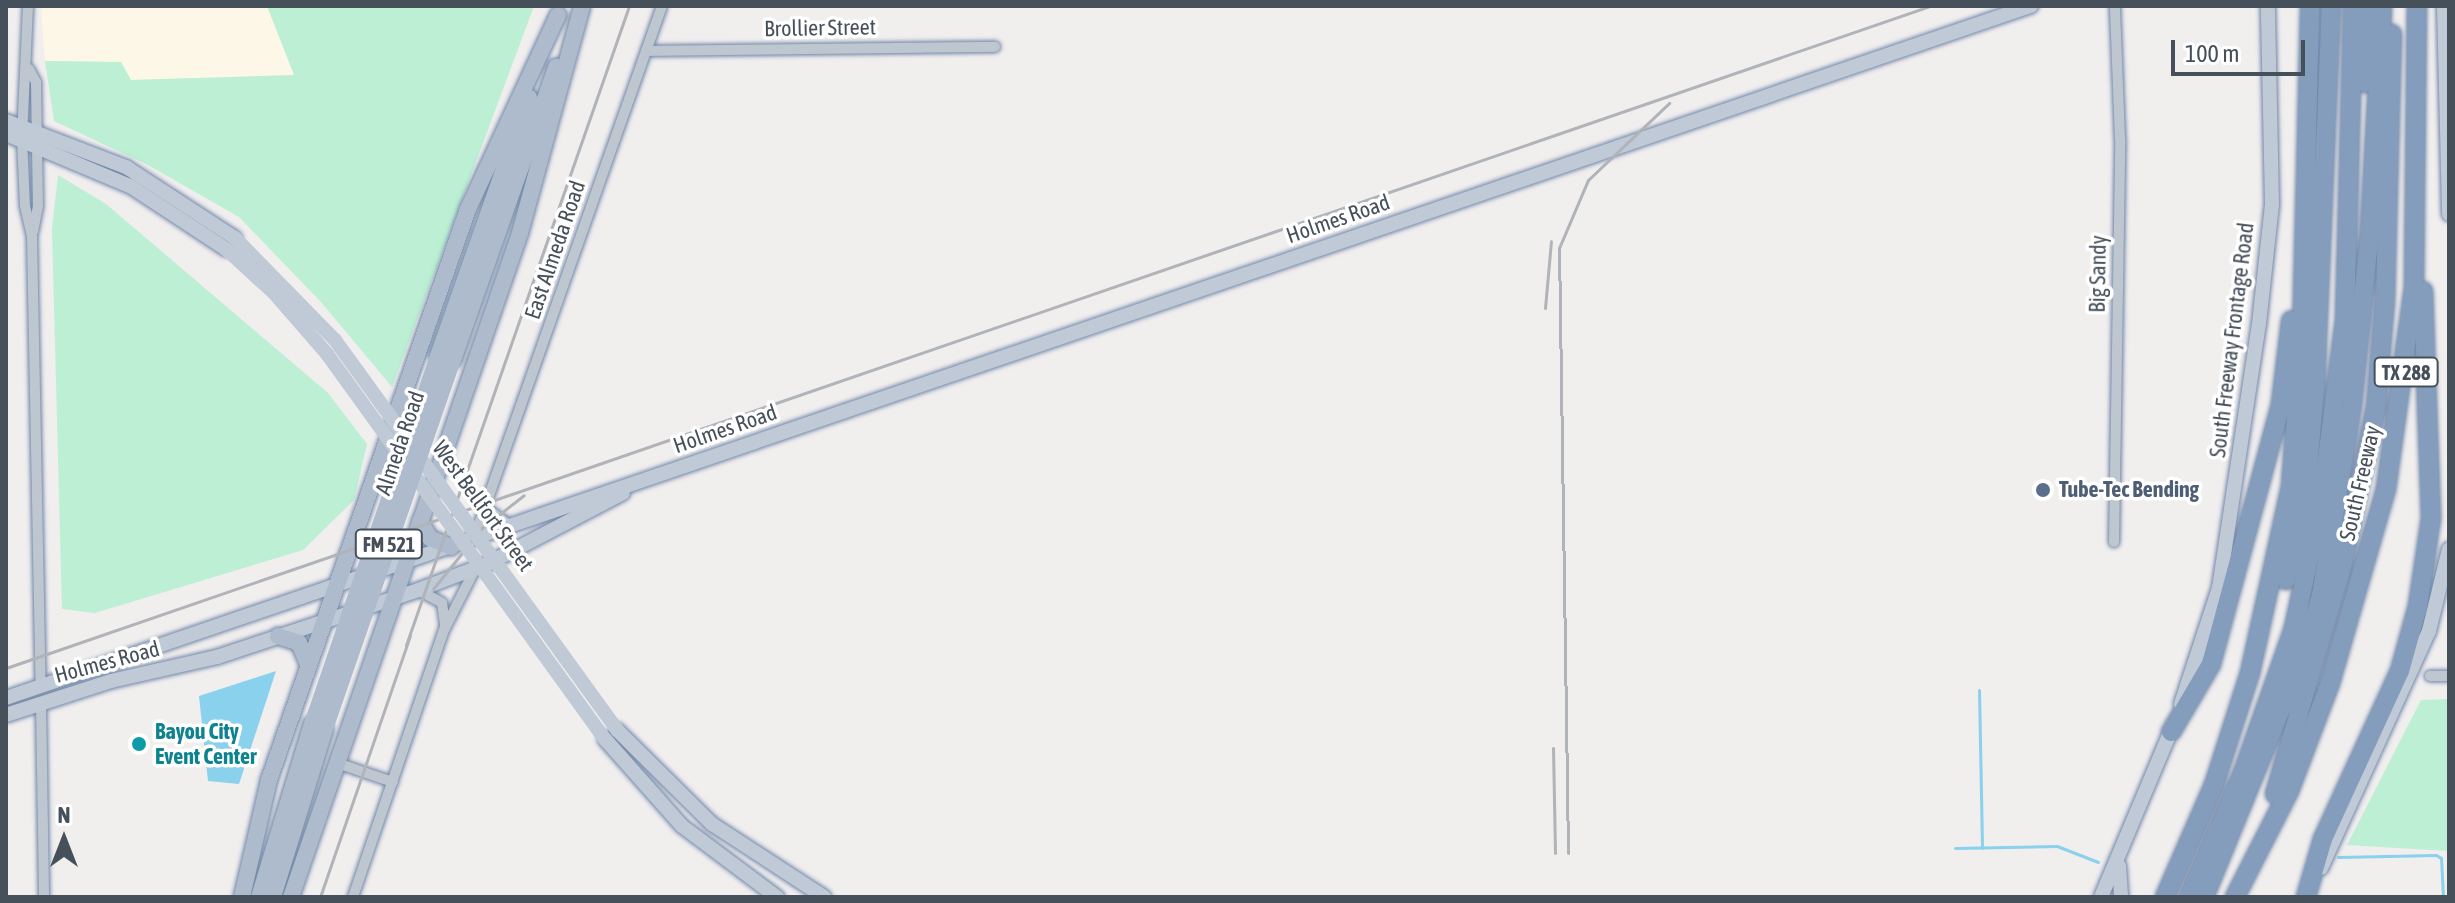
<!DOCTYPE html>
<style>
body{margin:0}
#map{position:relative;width:2455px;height:903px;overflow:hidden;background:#f1eeee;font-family:"Asap Condensed",sans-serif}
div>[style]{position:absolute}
.commercial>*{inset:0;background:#fcf7e7}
.green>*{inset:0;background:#bcefd3}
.water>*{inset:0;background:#89d1ec}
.stream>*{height:3px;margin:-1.5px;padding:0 1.5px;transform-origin:1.5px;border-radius:1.5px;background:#89d1ec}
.roads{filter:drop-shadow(0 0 2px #7188a9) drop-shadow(0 0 2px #7188a9)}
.street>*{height:10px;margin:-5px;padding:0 5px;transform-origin:5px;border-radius:5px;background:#bec7d0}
.secondary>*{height:14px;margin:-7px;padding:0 7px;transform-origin:7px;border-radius:7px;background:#c0cad7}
.primary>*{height:16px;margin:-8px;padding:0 8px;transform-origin:8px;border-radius:8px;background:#adbbcd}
.highway>*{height:18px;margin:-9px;padding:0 9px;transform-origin:9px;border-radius:9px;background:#859dbd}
.rail>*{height:3px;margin:-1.5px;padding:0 1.5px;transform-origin:1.5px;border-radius:1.5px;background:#b0b3b8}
.secondary-bridge>*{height:14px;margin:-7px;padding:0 7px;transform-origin:7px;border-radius:7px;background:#c0cad7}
.primary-bridge>*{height:16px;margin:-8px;padding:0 8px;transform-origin:8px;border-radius:8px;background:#adbbcd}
.dots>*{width:22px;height:22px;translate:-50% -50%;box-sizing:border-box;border:4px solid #fff;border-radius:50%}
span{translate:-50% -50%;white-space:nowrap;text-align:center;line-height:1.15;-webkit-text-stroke:7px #fff;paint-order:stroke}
.shield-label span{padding:2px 6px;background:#fff;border:2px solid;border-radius:6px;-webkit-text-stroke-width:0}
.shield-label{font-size:20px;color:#46505b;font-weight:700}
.street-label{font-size:22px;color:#46505b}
.service-label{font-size:22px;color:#4e5e75;font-weight:700}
.left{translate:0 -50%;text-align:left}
.culture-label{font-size:22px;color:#0d838f;font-weight:700}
.frame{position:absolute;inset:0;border:8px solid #46505b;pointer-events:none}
.north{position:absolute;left:24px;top:799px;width:80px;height:80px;-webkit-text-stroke:6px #fff;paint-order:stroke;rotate:0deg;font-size:22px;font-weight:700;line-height:32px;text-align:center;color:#46505b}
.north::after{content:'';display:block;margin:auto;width:28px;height:36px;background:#46505b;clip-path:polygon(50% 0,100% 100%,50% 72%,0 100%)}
.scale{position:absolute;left:2171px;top:40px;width:134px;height:36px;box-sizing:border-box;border:4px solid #46505b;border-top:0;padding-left:10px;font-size:24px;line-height:28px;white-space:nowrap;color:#46505b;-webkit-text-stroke:6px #fff;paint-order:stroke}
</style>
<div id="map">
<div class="commercial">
<div style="clip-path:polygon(41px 6px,267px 6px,295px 75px,130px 80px,121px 62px,45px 61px)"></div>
</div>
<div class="green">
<div style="clip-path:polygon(267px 6px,534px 6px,392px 387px,321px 302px,239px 217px,148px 165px,54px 121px,45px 61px,121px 62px,131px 80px,294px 75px)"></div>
<div style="clip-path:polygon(58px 175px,106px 204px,328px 393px,367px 444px,354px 500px,303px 550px,95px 613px,62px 609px,52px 229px)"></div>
<div style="clip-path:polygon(2449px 699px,2449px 851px,2347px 845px,2421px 700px)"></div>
</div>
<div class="water">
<div style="clip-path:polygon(276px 671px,239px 784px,208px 781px,199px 696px)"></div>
</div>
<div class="stream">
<div style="left:1979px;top:690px;width:158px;rotate:88.9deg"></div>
<div style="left:1955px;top:848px;width:102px;rotate:-1.1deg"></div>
<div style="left:2057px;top:846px;width:44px;rotate:21.3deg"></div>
<div style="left:2338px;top:857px;width:98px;rotate:-1.2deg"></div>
<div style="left:2436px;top:855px;width:6px;rotate:31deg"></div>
<div style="left:2441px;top:858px;width:39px;rotate:87deg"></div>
</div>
<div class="roads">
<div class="street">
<div style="left:28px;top:6px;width:132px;rotate:92.6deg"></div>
<div style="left:22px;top:138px;width:68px;rotate:87.5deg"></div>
<div style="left:25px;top:206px;width:32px;rotate:77deg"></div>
<div style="left:32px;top:237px;width:449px;rotate:88.9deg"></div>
<div style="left:646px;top:51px;width:349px;rotate:-0.7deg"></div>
<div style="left:29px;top:69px;width:15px;rotate:62deg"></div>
<div style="left:36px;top:82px;width:124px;rotate:89.1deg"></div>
<div style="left:38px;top:206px;width:26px;rotate:101deg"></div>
<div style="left:486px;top:508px;width:29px;rotate:36deg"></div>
<div style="left:474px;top:538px;width:564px;rotate:-70.54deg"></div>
<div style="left:2114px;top:542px;width:403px;rotate:-89.1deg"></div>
<div style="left:2120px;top:139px;width:133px;rotate:-92.2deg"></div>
<div style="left:418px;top:590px;width:27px;rotate:28deg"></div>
<div style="left:442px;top:603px;width:22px;rotate:82deg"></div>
<div style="left:2430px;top:676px;width:19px"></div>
<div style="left:41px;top:703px;width:194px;rotate:89.1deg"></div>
<div style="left:337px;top:763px;width:59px;rotate:18.7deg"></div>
<div style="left:353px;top:897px;width:282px;rotate:-71.2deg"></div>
<div style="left:444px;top:630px;width:68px;rotate:-63.1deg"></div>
</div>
<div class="secondary">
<div style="left:2444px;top:6px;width:208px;rotate:88.6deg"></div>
<div style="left:6px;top:121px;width:129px;rotate:21deg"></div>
<div style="left:126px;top:167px;width:130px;rotate:33.1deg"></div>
<div style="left:6px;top:134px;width:134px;rotate:22.8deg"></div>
<div style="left:130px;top:186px;width:115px;rotate:33.3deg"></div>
<div style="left:6px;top:698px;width:2140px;rotate:-18.87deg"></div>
<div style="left:2181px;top:704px;width:122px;rotate:-71.9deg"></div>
<div style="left:2219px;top:588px;width:267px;rotate:-81.4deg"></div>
<div style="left:2259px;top:324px;width:121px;rotate:-83.8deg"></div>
<div style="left:2272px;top:204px;width:198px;rotate:-91.2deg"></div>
<div style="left:6px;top:715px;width:110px;rotate:-17.9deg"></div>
<div style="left:111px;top:681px;width:109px;rotate:-12.8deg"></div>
<div style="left:217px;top:657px;width:212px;rotate:-18.4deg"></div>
<div style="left:418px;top:590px;width:76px;rotate:-20.8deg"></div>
<div style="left:489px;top:563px;width:151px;rotate:-27.6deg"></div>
<div style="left:617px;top:730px;width:134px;rotate:44.7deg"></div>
<div style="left:712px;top:824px;width:134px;rotate:33.1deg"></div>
<div style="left:605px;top:739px;width:116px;rotate:48.5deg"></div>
<div style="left:682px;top:826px;width:119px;rotate:36.8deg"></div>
<div style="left:2119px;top:866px;width:31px;rotate:86deg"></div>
<div style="left:2321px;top:868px;width:260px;rotate:-65.5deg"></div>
<div style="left:2429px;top:631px;width:84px;rotate:-76.3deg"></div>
<div style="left:2101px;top:897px;width:189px;rotate:-67.2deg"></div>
</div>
<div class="primary">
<div style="left:438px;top:356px;width:274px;rotate:-70.6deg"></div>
<div style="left:453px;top:360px;width:311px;rotate:-70.6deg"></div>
<div style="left:420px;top:521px;width:20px;rotate:60deg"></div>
<div style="left:430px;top:538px;width:23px;rotate:23deg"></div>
<div style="left:278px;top:636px;width:22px;rotate:18deg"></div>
<div style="left:299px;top:643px;width:25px;rotate:67deg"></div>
<div style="left:242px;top:897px;width:120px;rotate:-77deg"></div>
<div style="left:269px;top:780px;width:605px;rotate:-70.79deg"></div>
<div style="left:468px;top:209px;width:214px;rotate:-65.1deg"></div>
<div style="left:259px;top:897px;width:181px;rotate:-73deg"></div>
<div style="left:273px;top:897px;width:176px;rotate:-72.8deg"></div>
<div style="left:291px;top:897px;width:702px;rotate:-70.97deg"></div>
<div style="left:520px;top:233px;width:235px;rotate:-74.7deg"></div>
</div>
<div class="highway">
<div style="left:2365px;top:83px;width:77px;rotate:-89.3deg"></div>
<div style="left:2286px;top:580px;width:90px;rotate:-77.2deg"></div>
<div style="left:2306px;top:492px;width:106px;rotate:-85.1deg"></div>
<div style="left:2315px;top:386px;width:380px;rotate:-87.6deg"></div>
<div style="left:2171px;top:732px;width:79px;rotate:-59.5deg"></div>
<div style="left:2211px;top:664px;width:269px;rotate:-74.9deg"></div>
<div style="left:2281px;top:404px;width:84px;rotate:-83.1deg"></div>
<div style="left:2275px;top:794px;width:237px;rotate:-73.6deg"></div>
<div style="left:2342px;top:567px;width:164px;rotate:-78deg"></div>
<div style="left:2376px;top:407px;width:107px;rotate:-85.2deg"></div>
<div style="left:2385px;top:300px;width:266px;rotate:-88.5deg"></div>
<div style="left:2165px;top:897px;width:122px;rotate:-66.4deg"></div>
<div style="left:2214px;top:785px;width:118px;rotate:-72.2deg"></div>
<div style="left:2250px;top:673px;width:191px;rotate:-77.6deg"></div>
<div style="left:2291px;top:486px;width:147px;rotate:-85.7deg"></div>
<div style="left:2302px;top:339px;width:333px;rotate:-88.6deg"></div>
<div style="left:2189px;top:897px;width:135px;rotate:-66.5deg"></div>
<div style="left:2243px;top:773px;width:154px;rotate:-70.6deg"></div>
<div style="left:2294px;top:628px;width:134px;rotate:-77.9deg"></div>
<div style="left:2322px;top:497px;width:178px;rotate:-82.6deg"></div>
<div style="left:2345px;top:320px;width:314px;rotate:-88.5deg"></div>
<div style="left:2204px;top:897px;width:253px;rotate:-67.7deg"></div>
<div style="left:2300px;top:663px;width:70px;rotate:-72.6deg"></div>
<div style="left:2321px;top:596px;width:193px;rotate:-80.8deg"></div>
<div style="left:2352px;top:405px;width:175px;rotate:-84.1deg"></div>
<div style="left:2370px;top:231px;width:225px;rotate:-86.9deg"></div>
<div style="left:2235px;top:897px;width:119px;rotate:-63deg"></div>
<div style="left:2289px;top:791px;width:116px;rotate:-69.2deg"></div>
<div style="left:2330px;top:683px;width:202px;rotate:-73.9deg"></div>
<div style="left:2386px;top:489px;width:204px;rotate:-82.1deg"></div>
<div style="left:2414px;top:287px;width:281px;rotate:-89.4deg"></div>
<div style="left:2306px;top:897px;width:60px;rotate:-73.7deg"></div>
<div style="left:2323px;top:839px;width:185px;rotate:-65.4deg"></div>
<div style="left:2400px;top:671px;width:67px;rotate:-74.5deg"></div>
<div style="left:2418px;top:606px;width:89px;rotate:-81.6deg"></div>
<div style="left:2431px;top:518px;width:227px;rotate:-92deg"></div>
</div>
</div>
<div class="rail">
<div style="left:1545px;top:308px;width:67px;rotate:-84.9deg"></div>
<div style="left:433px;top:589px;width:78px;rotate:-51.2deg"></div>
<div style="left:482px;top:528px;width:53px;rotate:-38.2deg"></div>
<div style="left:406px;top:645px;width:677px;rotate:-70.76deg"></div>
<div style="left:6px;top:668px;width:2035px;rotate:-18.99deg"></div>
<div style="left:1553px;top:748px;width:105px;rotate:88.9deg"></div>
<div style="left:1568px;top:853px;width:605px;rotate:-90.85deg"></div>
<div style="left:1559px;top:248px;width:74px;rotate:-66.9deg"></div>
<div style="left:1588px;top:180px;width:112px;rotate:-43.5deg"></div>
<div style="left:320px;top:897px;width:276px;rotate:-71deg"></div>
</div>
<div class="secondary-bridge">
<div style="left:235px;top:238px;width:143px;rotate:45.6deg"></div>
<div style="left:335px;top:340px;width:481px;rotate:54.1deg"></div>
<div style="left:226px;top:249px;width:65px;rotate:42.5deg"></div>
<div style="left:274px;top:293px;width:81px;rotate:49deg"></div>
<div style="left:327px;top:354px;width:475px;rotate:54.2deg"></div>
</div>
<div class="primary-bridge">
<div style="left:312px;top:724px;width:389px;rotate:-71.1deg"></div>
<div style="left:325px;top:729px;width:391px;rotate:-70.9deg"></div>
</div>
<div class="dots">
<div style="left:2043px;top:490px;background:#5c6f8a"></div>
<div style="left:139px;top:744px;background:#0f9aa8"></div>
</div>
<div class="shield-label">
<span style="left:2406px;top:372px">TX 288</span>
<span style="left:389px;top:544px">FM 521</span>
</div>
<div class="street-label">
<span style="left:820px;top:28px;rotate:-1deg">Brollier Street</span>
<span style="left:1338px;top:219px;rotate:-19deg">Holmes Road</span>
<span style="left:555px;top:250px;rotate:-71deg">East Almeda Road</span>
<span style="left:2098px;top:274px;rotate:-89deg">Big Sandy</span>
<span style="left:2232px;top:340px;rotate:-83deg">South Freeway Frontage Road</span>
<span style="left:725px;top:429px;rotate:-19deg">Holmes Road</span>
<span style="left:400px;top:443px;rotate:-71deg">Almeda Road</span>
<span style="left:2360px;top:483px;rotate:-77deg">South Freeway</span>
<span style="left:483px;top:506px;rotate:54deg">West Bellfort Street</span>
<span style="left:107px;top:662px;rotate:-15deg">Holmes Road</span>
</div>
<div class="service-label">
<span class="left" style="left:2059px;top:490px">Tube-Tec Bending</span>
</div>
<div class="culture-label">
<span class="left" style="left:155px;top:744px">Bayou City<br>Event Center</span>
</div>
<div class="frame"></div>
<div class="north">N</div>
<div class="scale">100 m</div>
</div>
